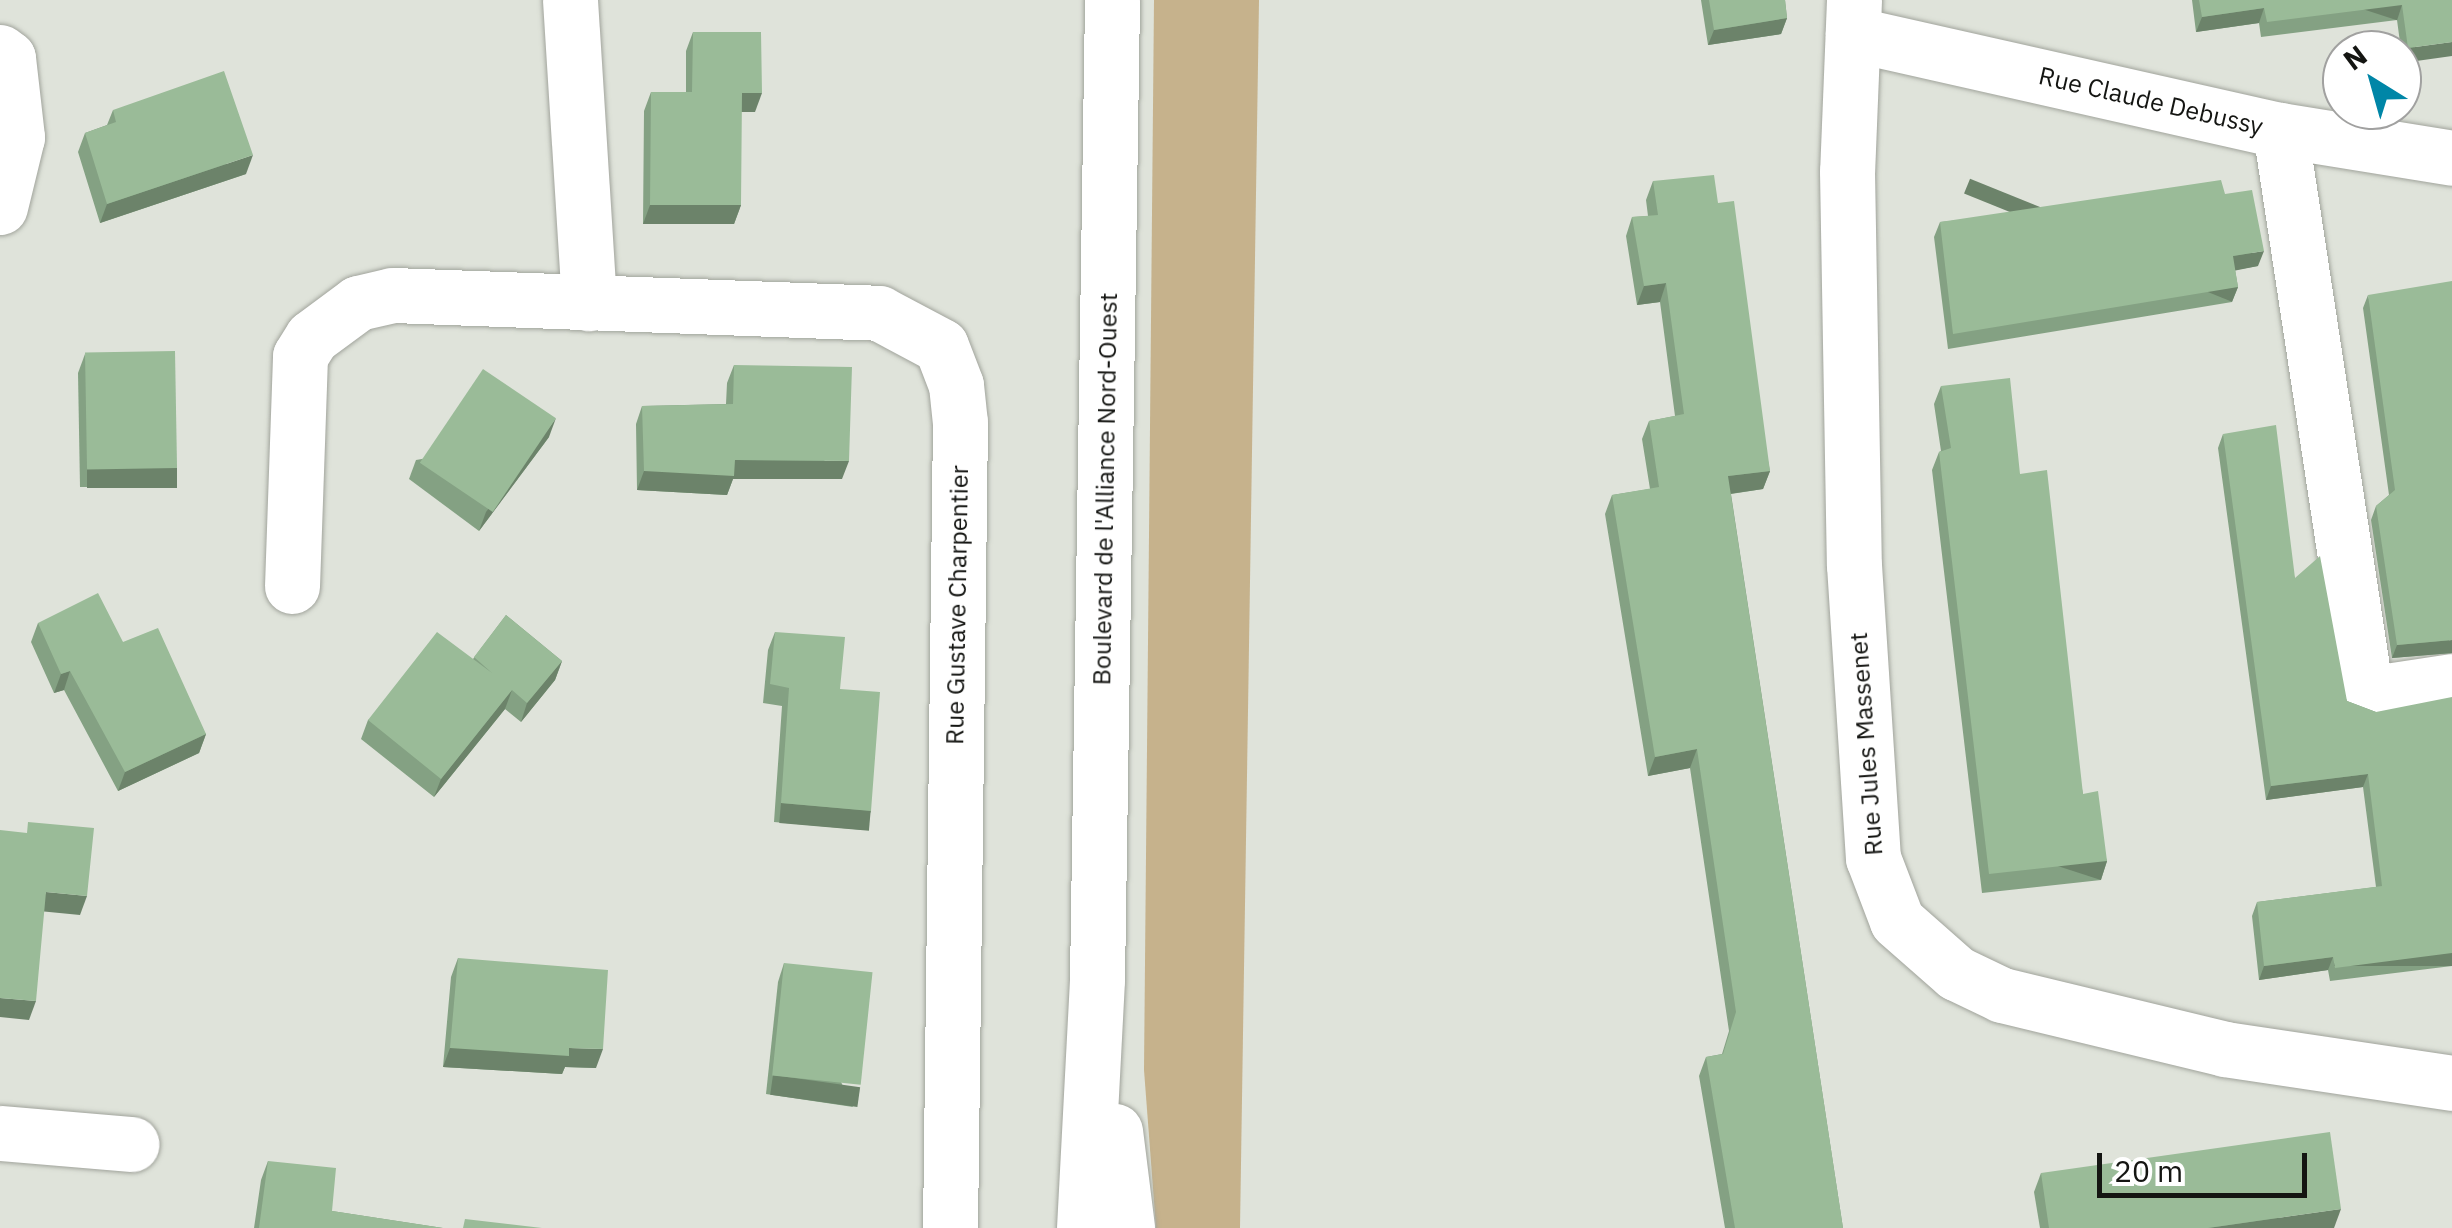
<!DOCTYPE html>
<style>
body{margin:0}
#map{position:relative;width:2452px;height:1228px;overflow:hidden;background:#dfe3da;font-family:"IBM Plex Sans",sans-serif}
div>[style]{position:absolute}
.green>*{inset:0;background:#c6b28c}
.roads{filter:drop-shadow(0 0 2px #a1a49c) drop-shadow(0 0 2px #a1a49c)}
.minor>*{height:55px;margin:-27.5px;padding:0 27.5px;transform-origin:27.5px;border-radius:27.5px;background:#fff}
.wall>*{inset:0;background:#84a183}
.shaded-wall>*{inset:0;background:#6c836a;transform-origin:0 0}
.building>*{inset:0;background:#9abb98;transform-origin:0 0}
span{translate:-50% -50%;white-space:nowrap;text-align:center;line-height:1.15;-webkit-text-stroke:9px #fff;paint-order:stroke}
.street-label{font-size:25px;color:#141512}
.north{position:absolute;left:2322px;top:30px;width:100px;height:100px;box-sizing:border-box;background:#fff;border:2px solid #a1a1a0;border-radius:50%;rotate:323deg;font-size:28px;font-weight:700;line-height:40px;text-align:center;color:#141512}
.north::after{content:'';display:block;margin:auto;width:35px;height:45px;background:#0086a7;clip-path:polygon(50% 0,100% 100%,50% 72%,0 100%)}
.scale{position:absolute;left:2097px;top:1153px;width:210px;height:45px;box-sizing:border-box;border:5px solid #141512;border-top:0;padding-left:12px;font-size:30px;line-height:35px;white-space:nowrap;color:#141512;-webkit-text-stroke:8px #fff;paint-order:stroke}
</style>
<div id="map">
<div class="green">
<div style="clip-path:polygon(1154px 0,1259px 0,1240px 1228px,1156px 1228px,1144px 1070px)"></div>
</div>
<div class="roads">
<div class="minor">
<div style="left:570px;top:0;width:304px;rotate:86.4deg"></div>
<div style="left:1854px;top:0;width:171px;rotate:92.3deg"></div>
<div style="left:1847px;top:171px;width:394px;rotate:89deg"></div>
<div style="left:1854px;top:565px;width:294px;rotate:86.3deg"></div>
<div style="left:1873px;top:858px;width:67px;rotate:69.1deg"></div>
<div style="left:1897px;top:921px;width:79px;rotate:41.4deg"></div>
<div style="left:1956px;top:973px;width:51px;rotate:25.6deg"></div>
<div style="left:2002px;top:995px;width:229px;rotate:13.6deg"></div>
<div style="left:2225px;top:1049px;width:230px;rotate:8.5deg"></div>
<div style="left:1853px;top:34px;width:438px;rotate:12.7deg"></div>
<div style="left:2280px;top:130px;width:174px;rotate:9.2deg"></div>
<div style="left:0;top:52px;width:10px;rotate:37deg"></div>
<div style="left:8px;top:58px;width:80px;rotate:83.5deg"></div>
<div style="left:17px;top:137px;width:72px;rotate:103.7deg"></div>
<div style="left:2280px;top:130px;width:571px;rotate:81.33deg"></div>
<div style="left:2366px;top:694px;width:87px;rotate:-8.6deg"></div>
<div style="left:292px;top:586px;width:230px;rotate:-88deg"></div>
<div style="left:300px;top:356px;width:22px;rotate:-58deg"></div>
<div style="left:312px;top:337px;width:57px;rotate:-36.5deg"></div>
<div style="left:358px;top:303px;width:36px;rotate:-13deg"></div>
<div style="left:393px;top:295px;width:486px;rotate:2.1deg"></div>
<div style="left:879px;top:313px;width:70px;rotate:28deg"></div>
<div style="left:941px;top:346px;width:42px;rotate:69deg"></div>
<div style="left:956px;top:385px;width:37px;rotate:84deg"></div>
<div style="left:960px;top:422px;width:806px;rotate:90.71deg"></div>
<div style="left:1115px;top:1131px;width:98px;rotate:82.9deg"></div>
<div style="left:0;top:1133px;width:132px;rotate:4.8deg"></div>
<div style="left:1084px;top:1228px;width:249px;rotate:-87deg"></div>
<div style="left:1097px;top:979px;width:979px;rotate:-89.12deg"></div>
</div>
</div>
<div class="wall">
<div style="clip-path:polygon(1701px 0,1785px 0,1787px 18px,1781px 34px,1708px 45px)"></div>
<div style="clip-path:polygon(2192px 0,2452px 0,2402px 63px,2402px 50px,2401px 50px,2397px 20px,2261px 37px,2259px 23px,2196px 32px)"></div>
<div style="clip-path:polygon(693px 32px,755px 112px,741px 112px,741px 205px,734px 224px,643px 224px,644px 111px,651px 92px,686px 92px,686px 51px)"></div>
<div style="clip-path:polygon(113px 110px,246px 174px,100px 223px,78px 152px,85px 133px,107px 125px)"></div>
<div style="clip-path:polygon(1653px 181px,1718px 203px,1770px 471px,1763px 489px,1731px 494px,1843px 1228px,1725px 1228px,1699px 1076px,1706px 1057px,1722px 1054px,1729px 1031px,1690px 768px,1648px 776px,1605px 514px,1612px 495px,1650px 489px,1642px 439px,1649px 421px,1675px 416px,1660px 302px,1637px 305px,1626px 236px,1632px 217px,1648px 216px,1646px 200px)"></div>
<div style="clip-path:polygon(2225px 194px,2258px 266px,2235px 270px,2238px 287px,2232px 302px,1948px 349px,1934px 237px,1940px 222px)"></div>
<div style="clip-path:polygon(2368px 295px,2452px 653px,2392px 658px,2371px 520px,2376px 506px,2389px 495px,2363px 308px)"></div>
<div style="clip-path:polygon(85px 354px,171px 487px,80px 487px,78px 373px)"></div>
<div style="clip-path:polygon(734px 365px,842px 479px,733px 479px,727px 495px,637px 490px,636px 424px,642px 406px,726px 404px,727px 383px)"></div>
<div style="clip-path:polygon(1941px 386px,2020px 474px,2083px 794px,2107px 861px,2101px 880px,1982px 893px,1932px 470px,1939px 452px,1941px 451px,1934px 404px)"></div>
<div style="clip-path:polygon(2223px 434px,2295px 578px,2347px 701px,2376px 712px,2452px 966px,2330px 981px,2328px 970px,2259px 980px,2252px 916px,2257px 902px,2376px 887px,2363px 787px,2266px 800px,2218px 448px)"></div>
<div style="clip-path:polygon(549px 437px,479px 531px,409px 479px,416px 460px)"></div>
<div style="clip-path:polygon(506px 615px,562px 661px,555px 680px,521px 722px,505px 709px,434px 797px,361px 739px,368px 720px,473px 659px)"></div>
<div style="clip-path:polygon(38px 623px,123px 642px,206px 734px,199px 753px,118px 791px,64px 690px,54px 693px,31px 642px)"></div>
<div style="clip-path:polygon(775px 632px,840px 689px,871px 811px,864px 830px,774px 822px,782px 706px,763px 703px,768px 650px)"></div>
<div style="clip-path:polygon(458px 958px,596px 1068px,565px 1067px,562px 1074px,443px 1067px,451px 977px)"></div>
<div style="clip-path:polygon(784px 963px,853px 1107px,766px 1094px,778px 982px)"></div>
<div style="clip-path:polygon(268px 1161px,332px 1211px,443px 1228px,254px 1228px,261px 1180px)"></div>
<div style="clip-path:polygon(2041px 1173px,2334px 1228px,2040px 1228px,2034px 1192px)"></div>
</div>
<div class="shaded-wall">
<div style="left:2402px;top:5px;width:16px;height:136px;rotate:108deg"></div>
<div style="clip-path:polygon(2264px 8px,2259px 23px,2196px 32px,2202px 17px)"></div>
<div style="clip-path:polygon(1787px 18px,1781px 34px,1708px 45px,1714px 30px)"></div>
<div style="clip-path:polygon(2452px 42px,2452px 56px,2402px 63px,2408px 48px)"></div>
<div style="clip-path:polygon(742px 93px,762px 93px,755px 112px,735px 112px)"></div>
<div style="clip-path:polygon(253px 155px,246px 174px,100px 223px,107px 204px)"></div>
<div style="clip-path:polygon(650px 205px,741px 205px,734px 224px,643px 224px)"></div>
<div style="clip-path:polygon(2264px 251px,2258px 266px,2228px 272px,2233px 256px)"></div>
<div style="clip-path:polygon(1666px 283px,1660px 302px,1637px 305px,1644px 286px)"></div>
<div style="left:2238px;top:287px;width:16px;height:289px;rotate:112deg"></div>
<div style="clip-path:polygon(556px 418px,549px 437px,479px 531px,486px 512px)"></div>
<div style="clip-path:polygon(735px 460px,849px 461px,842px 479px,733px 479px,727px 495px,637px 490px,644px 471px)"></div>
<div style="left:87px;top:468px;width:90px;height:20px"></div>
<div style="clip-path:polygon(1770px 471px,1763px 489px,1722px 495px,1728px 476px)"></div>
<div style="clip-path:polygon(2452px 640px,2452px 653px,2392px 658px,2397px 645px)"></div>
<div style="clip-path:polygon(562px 661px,555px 680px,521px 722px,527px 703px)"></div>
<div style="clip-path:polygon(70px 671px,64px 690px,54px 693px,61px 674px)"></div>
<div style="clip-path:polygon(512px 690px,505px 709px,434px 797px,441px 779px)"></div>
<div style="clip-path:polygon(206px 734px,199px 753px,118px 791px,125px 772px)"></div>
<div style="clip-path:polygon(1697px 749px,1690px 768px,1648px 776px,1655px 757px)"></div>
<div style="clip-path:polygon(2368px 774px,2363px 787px,2266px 800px,2271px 786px)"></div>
<div style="left:781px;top:803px;width:90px;height:20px;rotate:5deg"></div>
<div style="left:2107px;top:861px;width:20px;height:119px;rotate:108deg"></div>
<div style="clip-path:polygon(46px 892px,87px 896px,80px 915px,39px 911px)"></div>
<div style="left:2452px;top:953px;width:13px;height:118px;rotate:90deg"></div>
<div style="clip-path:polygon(2333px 957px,2328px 970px,2259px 980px,2264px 966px)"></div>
<div style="clip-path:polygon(0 998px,36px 1001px,29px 1020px,0 1017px)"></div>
<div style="clip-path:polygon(450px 1048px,569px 1048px,603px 1049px,596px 1068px,565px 1067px,562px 1074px,443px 1067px)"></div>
<div style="left:773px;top:1075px;width:88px;height:20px;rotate:8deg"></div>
<div style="clip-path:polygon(2341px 1209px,2334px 1228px,2208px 1228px)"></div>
</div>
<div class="building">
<div style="clip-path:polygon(1709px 0,1785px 0,1787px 18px,1714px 30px)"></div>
<div style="clip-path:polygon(2199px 0,2452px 0,2452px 42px,2408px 48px,2402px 5px,2267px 22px,2264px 8px,2202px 17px)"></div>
<div style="clip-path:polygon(693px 32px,761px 32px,762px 93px,742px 93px,741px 205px,650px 205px,651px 92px,692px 92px)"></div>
<div style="clip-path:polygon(224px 71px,253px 155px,107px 204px,85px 133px,116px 122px,113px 110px)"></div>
<div style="clip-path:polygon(1714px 175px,1718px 203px,1734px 201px,1770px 471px,1728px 476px,1843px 1228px,1735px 1228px,1706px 1057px,1723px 1054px,1736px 1012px,1697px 749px,1655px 757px,1612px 495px,1659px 487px,1649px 421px,1684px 414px,1666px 283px,1644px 286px,1632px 217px,1658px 215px,1653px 181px)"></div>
<div style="clip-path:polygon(2221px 180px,2225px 194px,2252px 190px,2264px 251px,2233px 256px,2238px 287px,1953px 334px,1940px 222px)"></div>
<div style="clip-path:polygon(2452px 281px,2452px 640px,2397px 645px,2376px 506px,2395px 490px,2368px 295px)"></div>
<div style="left:175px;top:351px;width:117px;height:90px;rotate:89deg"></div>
<div style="clip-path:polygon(734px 365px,852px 367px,849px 461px,735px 460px,734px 476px,644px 471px,642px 406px,733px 404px)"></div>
<div style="left:483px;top:369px;width:88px;height:113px;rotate:34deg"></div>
<div style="clip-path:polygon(2010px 378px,2020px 474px,2047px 470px,2083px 794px,2098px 791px,2107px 861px,1989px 874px,1939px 452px,1951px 448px,1941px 386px)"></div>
<div style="clip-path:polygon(2276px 425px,2295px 578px,2320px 556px,2347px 701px,2376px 712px,2452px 697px,2452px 953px,2335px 968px,2333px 957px,2264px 966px,2257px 902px,2382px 886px,2368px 774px,2271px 786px,2223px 434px)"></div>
<div style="clip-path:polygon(98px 593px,123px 642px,158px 628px,206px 734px,125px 772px,70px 671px,61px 674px,38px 623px)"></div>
<div style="clip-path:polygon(506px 615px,562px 661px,527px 703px,512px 690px,441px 779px,368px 720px,437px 632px,492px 673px,474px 657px)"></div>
<div style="clip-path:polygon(775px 632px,845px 637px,840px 689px,880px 692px,871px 811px,781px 803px,789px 688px,770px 684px)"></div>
<div style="clip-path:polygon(28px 822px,94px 828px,87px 896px,46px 892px,36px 1001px,0 998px,0 830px,27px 833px)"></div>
<div style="clip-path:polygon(458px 958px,608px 970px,603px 1049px,569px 1048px,569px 1056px,450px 1048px)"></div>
<div style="left:784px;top:963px;width:89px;height:113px;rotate:6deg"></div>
<div style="clip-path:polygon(2330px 1132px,2341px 1209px,2208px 1228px,2049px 1228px,2041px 1173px)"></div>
<div style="clip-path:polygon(268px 1161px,336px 1168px,332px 1211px,443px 1228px,259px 1228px)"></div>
<div style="clip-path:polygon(465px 1219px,542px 1228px,463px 1228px)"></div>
</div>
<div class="street-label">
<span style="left:2151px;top:101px;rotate:13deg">Rue Claude Debussy</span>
<span style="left:1105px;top:489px;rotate:-89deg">Boulevard de l'Alliance Nord-Ouest</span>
<span style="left:957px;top:605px;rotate:-89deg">Rue Gustave Charpentier</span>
<span style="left:1866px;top:744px;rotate:-94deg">Rue Jules Massenet</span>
</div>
<div class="north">N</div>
<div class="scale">20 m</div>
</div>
